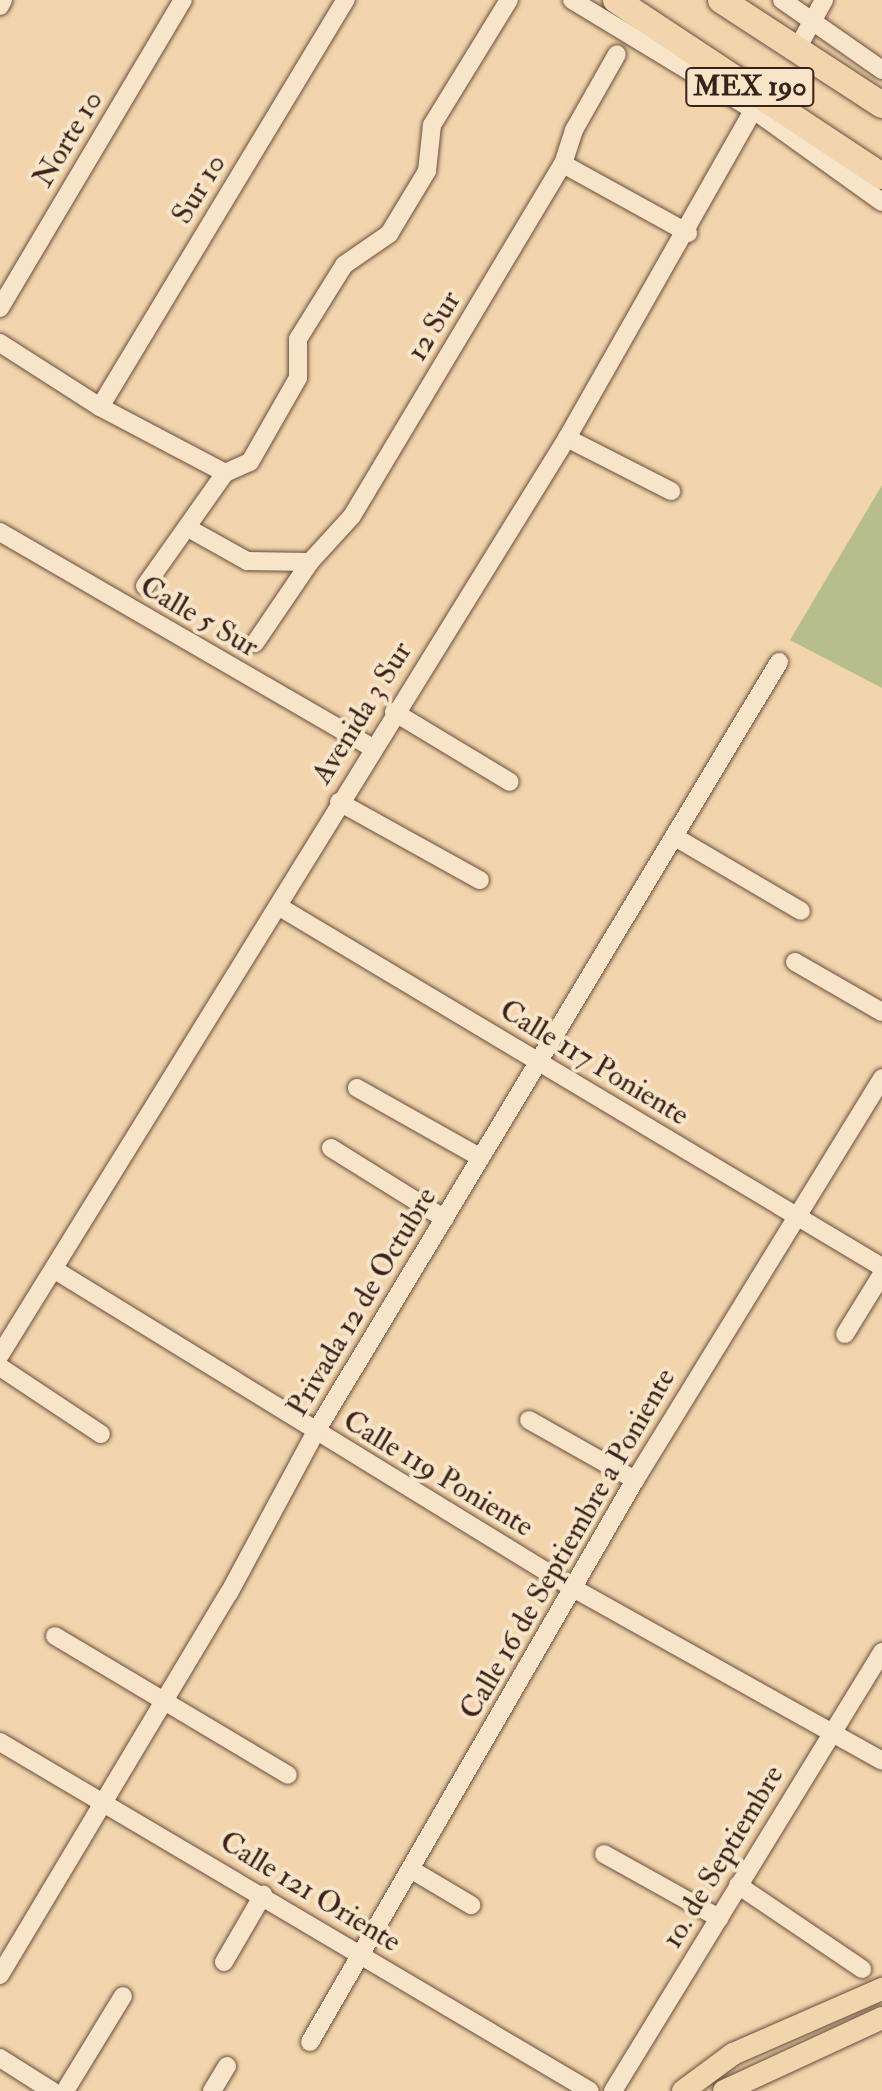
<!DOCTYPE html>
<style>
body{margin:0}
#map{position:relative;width:882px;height:2091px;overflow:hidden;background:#f2d5ac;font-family:"IM FELL Double Pica",serif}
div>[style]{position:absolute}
.green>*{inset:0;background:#b6be8d}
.roads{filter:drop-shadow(0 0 2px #694e3c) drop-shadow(0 0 2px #694e3c)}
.minor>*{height:18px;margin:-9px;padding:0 9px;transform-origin:9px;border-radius:9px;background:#f7e4c9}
.major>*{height:22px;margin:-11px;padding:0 11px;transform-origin:11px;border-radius:11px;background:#f2d5ac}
.highway>*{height:26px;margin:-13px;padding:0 13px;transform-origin:13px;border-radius:13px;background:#f2d5ac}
span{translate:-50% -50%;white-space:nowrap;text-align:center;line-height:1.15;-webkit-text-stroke:8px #f7e4c9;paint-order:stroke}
.shield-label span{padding:2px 6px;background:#f7e4c9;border:2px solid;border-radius:6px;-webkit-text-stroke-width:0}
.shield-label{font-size:28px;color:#3b2117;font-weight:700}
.street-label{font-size:30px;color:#3b2117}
</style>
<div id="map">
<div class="green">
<div style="clip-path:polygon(882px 485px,882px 688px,790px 640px)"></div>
</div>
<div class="roads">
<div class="minor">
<div style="left:572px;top:0;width:214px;rotate:31.2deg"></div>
<div style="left:755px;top:111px;width:156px;rotate:35.6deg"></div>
<div style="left:782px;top:0;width:122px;rotate:35deg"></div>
<div style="left:0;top:6px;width:7px;rotate:-63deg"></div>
<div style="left:798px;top:47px;width:54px;rotate:-61deg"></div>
<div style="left:563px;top:164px;width:143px;rotate:28.9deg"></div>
<div style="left:0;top:308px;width:358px;rotate:-59.3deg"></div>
<div style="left:0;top:343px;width:119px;rotate:32.6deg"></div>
<div style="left:100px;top:407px;width:141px;rotate:27.8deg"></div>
<div style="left:100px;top:407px;width:476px;rotate:-58.9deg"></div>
<div style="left:567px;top:438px;width:117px;rotate:27deg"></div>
<div style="left:188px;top:528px;width:68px;rotate:29.2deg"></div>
<div style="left:247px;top:561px;width:63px;rotate:0.9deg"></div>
<div style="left:0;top:532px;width:430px;rotate:30.1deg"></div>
<div style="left:145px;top:586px;width:138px;rotate:-54.7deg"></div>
<div style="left:225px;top:473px;width:27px;rotate:-24deg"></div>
<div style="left:250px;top:462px;width:97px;rotate:-60.3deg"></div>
<div style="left:298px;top:378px;width:39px;rotate:-90deg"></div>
<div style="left:298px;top:339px;width:87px;rotate:-58.1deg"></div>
<div style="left:344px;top:265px;width:55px;rotate:-34.6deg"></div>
<div style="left:389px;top:234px;width:74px;rotate:-58.9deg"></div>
<div style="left:427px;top:171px;width:46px;rotate:-83.8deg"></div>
<div style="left:432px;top:125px;width:147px;rotate:-58.4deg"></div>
<div style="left:255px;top:643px;width:98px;rotate:-55.8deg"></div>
<div style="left:310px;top:562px;width:62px;rotate:-47.6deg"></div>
<div style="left:352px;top:516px;width:410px;rotate:-59.1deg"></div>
<div style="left:563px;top:164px;width:36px;rotate:-72deg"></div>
<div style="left:574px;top:130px;width:87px;rotate:-60.5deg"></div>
<div style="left:394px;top:712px;width:135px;rotate:31.1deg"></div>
<div style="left:339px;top:802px;width:161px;rotate:29deg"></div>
<div style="left:675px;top:837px;width:146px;rotate:30.4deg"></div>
<div style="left:278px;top:906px;width:704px;rotate:30.87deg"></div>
<div style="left:795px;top:962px;width:100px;rotate:29.9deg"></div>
<div style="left:357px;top:1088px;width:142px;rotate:29.4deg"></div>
<div style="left:331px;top:1148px;width:134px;rotate:31.9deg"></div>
<div style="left:55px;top:1270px;width:608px;rotate:31.55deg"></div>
<div style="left:573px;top:1588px;width:354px;rotate:29.2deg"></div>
<div style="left:845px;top:1334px;width:70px;rotate:-58.3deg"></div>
<div style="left:0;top:1355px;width:1078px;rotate:-58.27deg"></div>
<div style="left:567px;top:438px;width:395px;rotate:-60.4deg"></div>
<div style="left:0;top:1367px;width:121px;rotate:33.6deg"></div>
<div style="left:529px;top:1420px;width:122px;rotate:29.5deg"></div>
<div style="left:55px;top:1636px;width:271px;rotate:30.8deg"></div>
<div style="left:0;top:1742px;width:685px;rotate:30.61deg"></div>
<div style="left:604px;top:1854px;width:132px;rotate:29.1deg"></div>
<div style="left:412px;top:1870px;width:69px;rotate:30.7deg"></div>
<div style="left:738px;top:1885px;width:150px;rotate:34.1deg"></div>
<div style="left:224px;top:1962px;width:78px;rotate:-59.8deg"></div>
<div style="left:0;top:1975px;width:445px;rotate:-59.1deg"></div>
<div style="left:229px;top:1593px;width:182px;rotate:-61.7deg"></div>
<div style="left:315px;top:1433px;width:900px;rotate:-58.96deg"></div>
<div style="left:310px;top:2042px;width:649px;rotate:-59.96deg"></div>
<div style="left:635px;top:1480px;width:472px;rotate:-58.4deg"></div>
<div style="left:0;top:2058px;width:62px;rotate:32.4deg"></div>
<div style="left:65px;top:2091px;width:111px;rotate:-58.6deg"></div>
<div style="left:212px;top:2091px;width:29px;rotate:-59deg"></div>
<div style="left:613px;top:2091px;width:515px;rotate:-58.5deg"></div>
</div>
<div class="major">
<div style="left:683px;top:2091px;width:62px;rotate:-36.5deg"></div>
<div style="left:733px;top:2054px;width:163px;rotate:-23.6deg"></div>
<div style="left:724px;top:2091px;width:174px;rotate:-24.8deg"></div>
</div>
<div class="highway">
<div style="left:616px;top:0;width:319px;rotate:33.5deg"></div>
<div style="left:721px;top:0;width:192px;rotate:33.1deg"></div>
</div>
</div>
<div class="shield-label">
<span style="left:750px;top:87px">MEX 190</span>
</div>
<div class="street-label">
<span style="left:68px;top:139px;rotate:-59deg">Norte 10</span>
<span style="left:199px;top:189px;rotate:-59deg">Sur 10</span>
<span style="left:434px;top:326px;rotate:-59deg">12 Sur</span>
<span style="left:199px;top:617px;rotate:30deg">Calle 5 Sur</span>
<span style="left:362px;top:713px;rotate:-58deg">Avenida 3 Sur</span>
<span style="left:594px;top:1063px;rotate:31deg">Calle 117 Poniente</span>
<span style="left:362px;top:1302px;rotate:-59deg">Privada 12 de Octubre</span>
<span style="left:438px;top:1474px;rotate:31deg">Calle 119 Poniente</span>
<span style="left:568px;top:1544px;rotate:-60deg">Calle 16 de Septiembre a Poniente</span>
<span style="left:723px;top:1857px;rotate:-59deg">1o. de Septiembre</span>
<span style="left:310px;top:1892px;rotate:31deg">Calle 121 Oriente</span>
</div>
</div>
